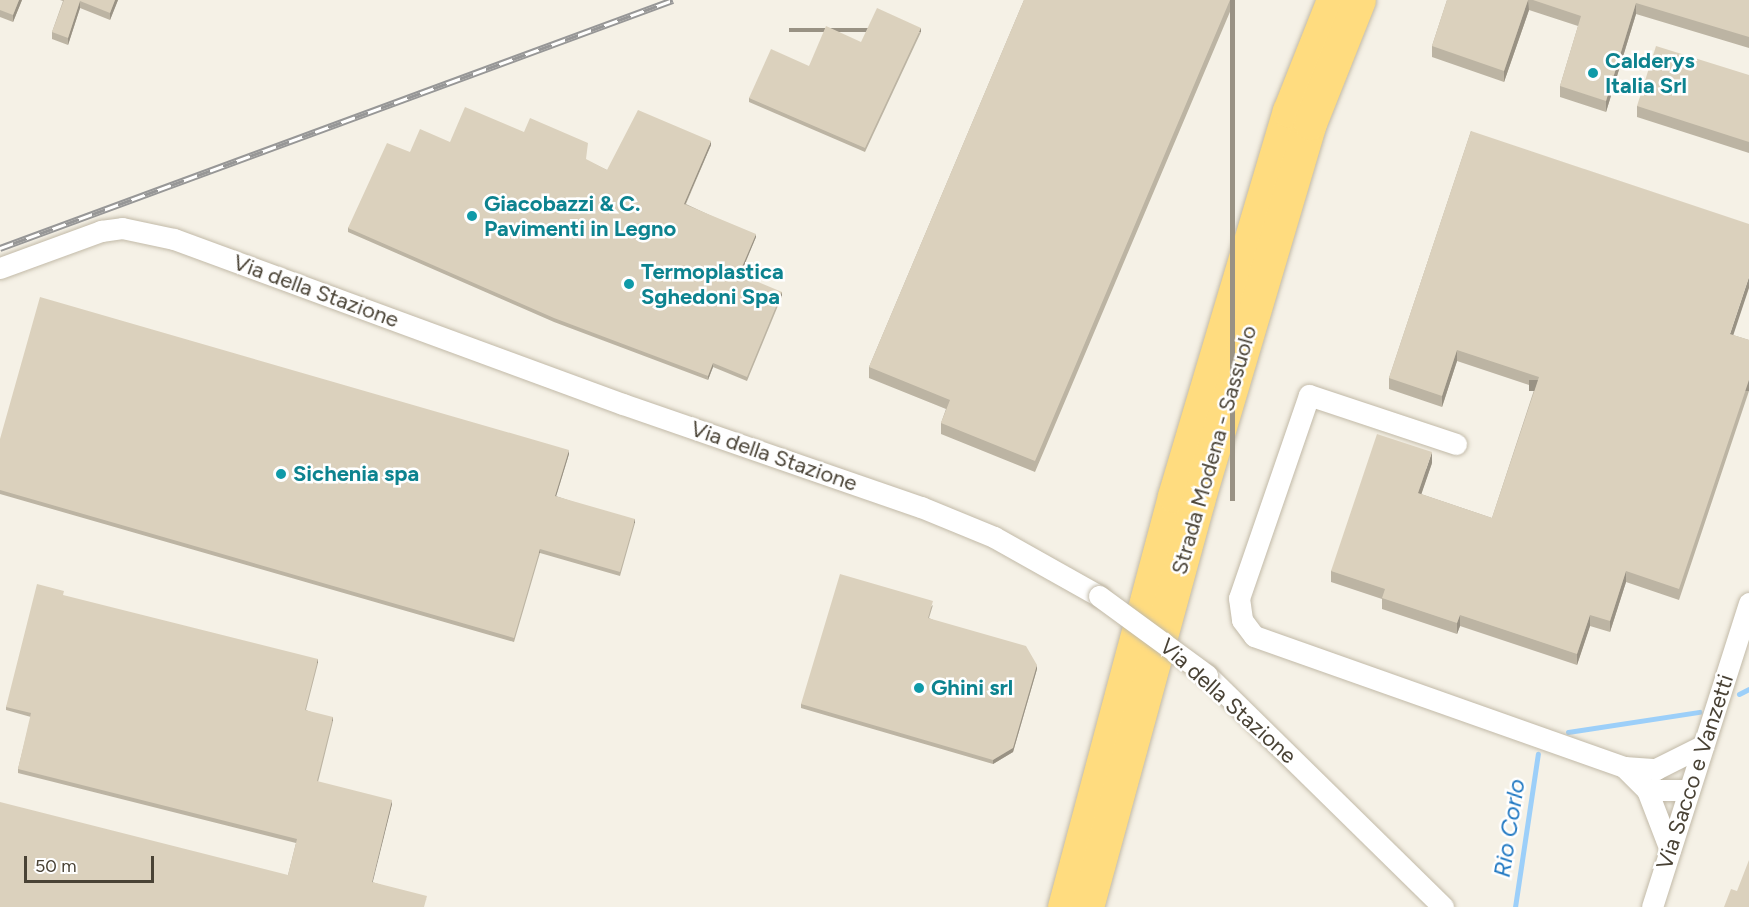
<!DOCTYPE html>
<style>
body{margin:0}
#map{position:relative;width:1749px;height:907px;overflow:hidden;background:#f5f1e6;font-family:Figtree,sans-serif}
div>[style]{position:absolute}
.stream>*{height:5px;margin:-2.5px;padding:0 2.5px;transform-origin:2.5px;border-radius:2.5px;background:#9ccff9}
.roads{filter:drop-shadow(0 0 2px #c2baa8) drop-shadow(0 0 2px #c2baa8)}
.minor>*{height:21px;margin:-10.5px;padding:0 10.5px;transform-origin:10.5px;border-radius:10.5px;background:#fff}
.trunk>*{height:33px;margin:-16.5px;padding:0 16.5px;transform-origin:16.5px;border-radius:16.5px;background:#ffdc7f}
.rail>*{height:7px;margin-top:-3.5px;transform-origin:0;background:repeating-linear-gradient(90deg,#fff 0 14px,#979797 0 28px);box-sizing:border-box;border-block:2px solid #979797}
.bridges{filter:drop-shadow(0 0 2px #c2baa8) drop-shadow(0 0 2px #c2baa8)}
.minor-bridge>*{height:21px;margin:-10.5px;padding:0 10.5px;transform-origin:10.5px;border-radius:10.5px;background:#fff}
.wall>*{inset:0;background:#bcb4a3}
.shaded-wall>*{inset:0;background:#999284;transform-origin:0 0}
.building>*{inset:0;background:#dbd1bd}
.dots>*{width:16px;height:16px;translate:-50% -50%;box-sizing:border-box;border:3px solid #fff;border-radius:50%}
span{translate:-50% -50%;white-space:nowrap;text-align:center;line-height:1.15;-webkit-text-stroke:5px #fff;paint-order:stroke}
.culture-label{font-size:22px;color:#0d838f;font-weight:700}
.left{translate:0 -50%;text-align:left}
.street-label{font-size:22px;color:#494235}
.water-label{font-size:24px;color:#2078c2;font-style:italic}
.scale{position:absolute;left:24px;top:856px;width:130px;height:27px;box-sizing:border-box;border:3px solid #494235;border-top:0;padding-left:8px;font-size:18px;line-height:21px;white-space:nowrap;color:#494235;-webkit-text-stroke:4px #fff;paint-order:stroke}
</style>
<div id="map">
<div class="stream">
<div style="left:1739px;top:694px;width:11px;rotate:-27deg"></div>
<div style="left:1568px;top:732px;width:133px;rotate:-8.7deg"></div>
<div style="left:1515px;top:907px;width:155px;rotate:-81.5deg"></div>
</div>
<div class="roads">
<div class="minor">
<div style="left:0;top:268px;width:108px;rotate:-20.1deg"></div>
<div style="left:101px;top:231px;width:21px;rotate:-8deg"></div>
<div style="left:122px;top:228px;width:53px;rotate:11.9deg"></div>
<div style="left:174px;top:239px;width:478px;rotate:20.2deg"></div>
<div style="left:623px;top:404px;width:315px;rotate:19.1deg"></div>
<div style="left:921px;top:507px;width:79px;rotate:22.3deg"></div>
<div style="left:994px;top:537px;width:120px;rotate:29.3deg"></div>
<div style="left:1456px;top:444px;width:155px;rotate:-161.6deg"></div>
<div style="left:1309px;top:395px;width:215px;rotate:109deg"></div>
<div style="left:1239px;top:598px;width:22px;rotate:82deg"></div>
<div style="left:1242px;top:620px;width:20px;rotate:53deg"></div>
<div style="left:1254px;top:636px;width:393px;rotate:19.5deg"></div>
<div style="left:1624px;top:767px;width:32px;rotate:4deg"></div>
<div style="left:1656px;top:769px;width:51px;rotate:-26.6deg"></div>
<div style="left:1207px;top:675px;width:331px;rotate:44.5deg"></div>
<div style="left:1624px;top:767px;width:33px;rotate:45deg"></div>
<div style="left:1647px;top:790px;width:64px;rotate:69deg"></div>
<div style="left:1647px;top:790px;width:42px"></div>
<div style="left:1652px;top:907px;width:319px;rotate:-72.3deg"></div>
</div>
<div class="trunk">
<div style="left:1064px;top:907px;width:425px;rotate:-75deg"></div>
<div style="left:1174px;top:496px;width:402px;rotate:-73.4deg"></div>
<div style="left:1289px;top:111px;width:119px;rotate:-68.4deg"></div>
<div style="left:1087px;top:907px;width:421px;rotate:-74.7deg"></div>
<div style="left:1198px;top:501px;width:394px;rotate:-73.5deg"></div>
<div style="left:1310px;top:123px;width:132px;rotate:-68.3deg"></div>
</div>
</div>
<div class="rail">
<div style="left:0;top:248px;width:717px;rotate:-20.23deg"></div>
</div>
<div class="bridges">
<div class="minor-bridge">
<div style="left:1099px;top:596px;width:134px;rotate:36.2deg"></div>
</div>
</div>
<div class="wall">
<div style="clip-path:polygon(0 0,22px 0,13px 22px,0 17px)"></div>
<div style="clip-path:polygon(60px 0,118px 0,110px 20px,80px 8px,68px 45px,52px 39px,52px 32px,63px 1px)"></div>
<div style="clip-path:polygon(1024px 0,1235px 0,1035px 472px,941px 434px,941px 423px,946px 409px,869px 378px,869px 367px)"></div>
<div style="clip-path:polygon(1447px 0,1749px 0,1749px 48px,1636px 14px,1606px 112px,1560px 97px,1560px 86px,1578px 26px,1529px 10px,1504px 82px,1432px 57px,1432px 46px)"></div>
<div style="clip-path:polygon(921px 32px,865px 152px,749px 102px,749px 98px,809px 66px,861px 42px)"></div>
<div style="clip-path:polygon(1749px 75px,1749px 153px,1637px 117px,1637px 106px)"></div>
<div style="clip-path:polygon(1471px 131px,1733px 335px,1749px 340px,1749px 391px,1679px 600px,1626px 582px,1610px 632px,1590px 626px,1577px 665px,1460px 626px,1457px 634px,1382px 609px,1382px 599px,1331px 582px,1331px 571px,1432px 463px,1421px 494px,1492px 518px,1535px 387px,1457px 361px,1442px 407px,1389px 389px,1389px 378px)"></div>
<div style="clip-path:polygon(450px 142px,586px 160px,607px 170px,711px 145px,686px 204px,756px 237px,740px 274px,782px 296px,747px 381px,713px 367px,708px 380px,554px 322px,348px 232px,348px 228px,410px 152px)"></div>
<div style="clip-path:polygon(0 439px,569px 454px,556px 496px,635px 523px,620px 576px,540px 553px,514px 642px,0 494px)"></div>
<div style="clip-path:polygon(64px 596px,318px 663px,306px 710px,333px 721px,318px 782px,392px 804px,372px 882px,427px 900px,288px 875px,296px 843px,18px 773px,18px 769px,31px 717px,6px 710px,6px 707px)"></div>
<div style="clip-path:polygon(933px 605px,929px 618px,1037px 669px,1013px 752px,993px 764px,801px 708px,801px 704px)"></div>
</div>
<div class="shaded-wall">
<div style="clip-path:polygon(19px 0,22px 0,13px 22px,13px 15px)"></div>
<div style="clip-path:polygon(115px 0,118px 0,110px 20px,110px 13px)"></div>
<div style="left:1230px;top:0;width:5px;height:501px"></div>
<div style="clip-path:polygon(1528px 0,1529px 10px,1504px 82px,1504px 71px)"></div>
<div style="clip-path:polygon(80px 1px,80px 8px,68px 45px,68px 38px)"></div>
<div style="clip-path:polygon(1636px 3px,1636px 14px,1606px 112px,1606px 101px)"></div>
<div style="left:921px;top:28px;width:4px;height:132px;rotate:90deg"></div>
<div style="clip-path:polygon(711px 141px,711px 145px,684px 207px,684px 204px)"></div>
<div style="clip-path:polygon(756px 234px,756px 237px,739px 278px,739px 274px)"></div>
<div style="clip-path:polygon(1749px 277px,1749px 288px,1730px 345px,1730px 334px)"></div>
<div style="left:782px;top:292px;width:4px;height:92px;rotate:90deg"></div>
<div style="clip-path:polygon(1457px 350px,1457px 361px,1442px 407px,1442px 396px)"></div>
<div style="clip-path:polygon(713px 363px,713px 367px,708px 380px,708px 376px)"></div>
<div style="left:1749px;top:380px;width:11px;height:220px;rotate:90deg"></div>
<div style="clip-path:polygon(569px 450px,569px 454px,555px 500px,555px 496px)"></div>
<div style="clip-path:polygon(1432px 452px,1432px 463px,1418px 504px,1418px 493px)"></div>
<div style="left:635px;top:519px;width:4px;height:55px;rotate:90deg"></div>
<div style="left:540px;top:549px;width:4px;height:93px;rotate:90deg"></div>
<div style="clip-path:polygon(1626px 571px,1626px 582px,1610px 632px,1610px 621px)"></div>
<div style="clip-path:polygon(1460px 615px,1460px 626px,1457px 634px,1457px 623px)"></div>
<div style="clip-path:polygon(1590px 615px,1590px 626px,1577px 665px,1577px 654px)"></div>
<div style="left:318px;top:659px;width:4px;height:53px;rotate:90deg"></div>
<div style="clip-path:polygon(1037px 665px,1037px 669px,1013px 752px,993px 764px,993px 760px)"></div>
<div style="left:333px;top:717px;width:4px;height:66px;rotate:90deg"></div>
<div style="clip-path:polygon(392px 800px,392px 804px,372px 885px,372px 882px)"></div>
</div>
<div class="building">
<div style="clip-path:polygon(0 0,19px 0,13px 15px,0 10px)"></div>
<div style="clip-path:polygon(64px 0,115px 0,110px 13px,80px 1px,68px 38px,52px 32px)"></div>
<div style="clip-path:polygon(1024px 0,1230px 0,1035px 461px,941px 423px,950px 400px,869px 367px)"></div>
<div style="clip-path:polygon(1447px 0,1528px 0,1504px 71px,1432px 46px)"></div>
<div style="clip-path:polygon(1533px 0,1749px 0,1749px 37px,1636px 3px,1606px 101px,1560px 86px,1581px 16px)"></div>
<div style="clip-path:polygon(877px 8px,921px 28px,865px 148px,749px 98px,771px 49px,809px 66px,826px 26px,861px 42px)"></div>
<div style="clip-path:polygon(1656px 46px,1749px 75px,1749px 142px,1637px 106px)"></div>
<div style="clip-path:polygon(465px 107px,524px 132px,530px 118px,588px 143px,586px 159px,607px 170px,638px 110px,711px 141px,684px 204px,756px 234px,739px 274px,782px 292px,747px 377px,713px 363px,708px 376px,554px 318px,348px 228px,387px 143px,410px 152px,420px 129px,450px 142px)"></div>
<div style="clip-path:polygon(1471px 131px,1749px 224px,1749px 277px,1730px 334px,1749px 340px,1749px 380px,1679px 589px,1626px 571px,1610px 621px,1590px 615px,1577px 654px,1460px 615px,1457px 623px,1382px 598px,1385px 589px,1331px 571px,1377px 434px,1432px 452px,1418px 493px,1492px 518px,1539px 377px,1457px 350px,1442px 396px,1389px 378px)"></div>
<div style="clip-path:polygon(40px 297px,569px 450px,555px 496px,635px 519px,620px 572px,540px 549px,514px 638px,0 490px,0 439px)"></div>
<div style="clip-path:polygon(840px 574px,933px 601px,928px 618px,1026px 646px,1037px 665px,1013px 748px,993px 760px,801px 704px)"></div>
<div style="clip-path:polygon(37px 584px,64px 591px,63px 595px,318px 659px,305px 710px,333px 717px,317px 781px,392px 800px,372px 882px,427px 896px,424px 907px,0 907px,0 802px,288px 875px,297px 839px,18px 769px,31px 713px,6px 707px)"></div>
<div style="clip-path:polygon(1749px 860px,1749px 907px,1724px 907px,1731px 889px,1737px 891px)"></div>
</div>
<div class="dots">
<div style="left:1593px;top:73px;background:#0f9aa8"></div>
<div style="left:472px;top:216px;background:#0f9aa8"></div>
<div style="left:629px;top:284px;background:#0f9aa8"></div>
<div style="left:281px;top:474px;background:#0f9aa8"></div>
<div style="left:919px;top:688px;background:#0f9aa8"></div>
</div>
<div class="culture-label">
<span class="left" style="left:1605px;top:73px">Calderys<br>Italia Srl</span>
<span class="left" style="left:484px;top:216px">Giacobazzi &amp; C.<br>Pavimenti in Legno</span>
<span class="left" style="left:641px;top:284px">Termoplastica<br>Sghedoni Spa</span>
<span class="left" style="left:293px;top:474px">Sichenia spa</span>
<span class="left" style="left:931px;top:688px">Ghini srl</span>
</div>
<div class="street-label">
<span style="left:316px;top:291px;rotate:20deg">Via della Stazione</span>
<span style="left:1214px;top:450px;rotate:-74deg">Strada Modena - Sassuolo</span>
<span style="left:774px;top:456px;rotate:19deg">Via della Stazione</span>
<span style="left:1228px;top:701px;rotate:42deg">Via della Stazione</span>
<span style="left:1695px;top:772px;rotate:-72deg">Via Sacco e Vanzetti</span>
</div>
<div class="water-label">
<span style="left:1509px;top:828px;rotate:-81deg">Rio Corlo</span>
</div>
<div class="scale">50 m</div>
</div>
